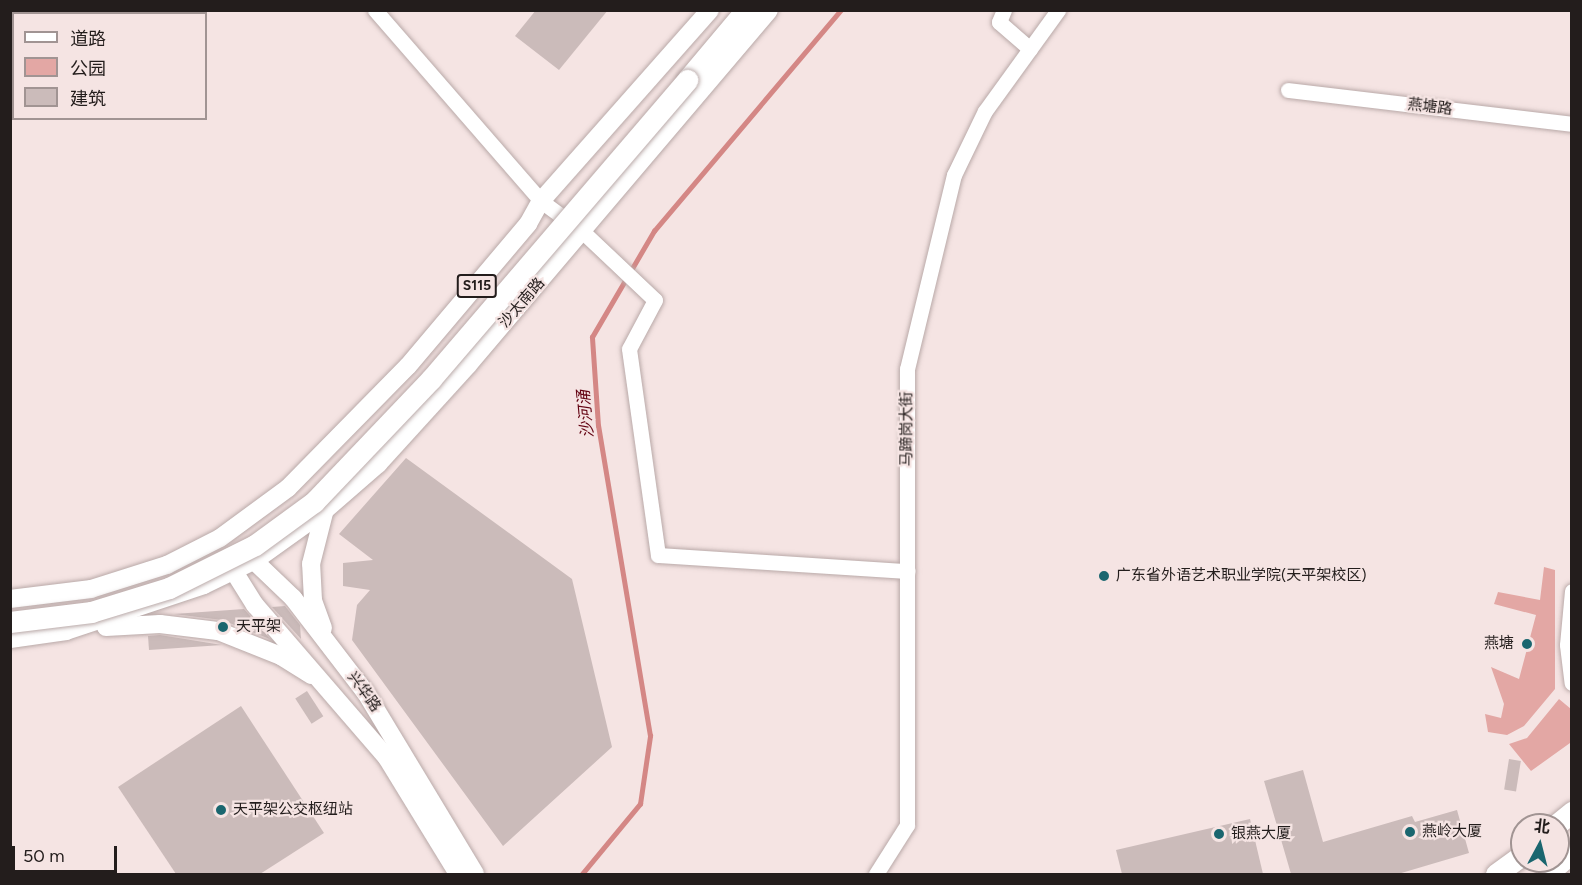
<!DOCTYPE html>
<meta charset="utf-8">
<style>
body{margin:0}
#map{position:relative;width:1582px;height:885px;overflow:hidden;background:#f5e4e3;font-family:Figtree,"Noto Sans SC",sans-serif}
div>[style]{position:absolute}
.green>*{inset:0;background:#e3a7a4}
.stream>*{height:4.5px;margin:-2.25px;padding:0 2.25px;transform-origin:2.25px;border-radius:2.25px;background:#d48785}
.building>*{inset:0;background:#cbbbba;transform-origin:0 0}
.roads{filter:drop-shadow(0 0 2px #b9a9a8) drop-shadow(0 0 2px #b9a9a8)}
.minor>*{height:15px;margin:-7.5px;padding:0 7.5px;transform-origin:7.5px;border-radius:7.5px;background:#fff}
.major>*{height:18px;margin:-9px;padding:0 9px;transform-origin:9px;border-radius:9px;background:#fff}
.highway>*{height:21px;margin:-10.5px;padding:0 10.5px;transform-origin:10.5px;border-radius:10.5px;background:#fff}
.bridges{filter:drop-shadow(0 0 2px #b9a9a8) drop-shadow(0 0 2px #b9a9a8)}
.highway-bridge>*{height:21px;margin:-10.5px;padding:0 10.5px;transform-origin:10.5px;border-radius:10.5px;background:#fff}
.dots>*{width:16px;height:16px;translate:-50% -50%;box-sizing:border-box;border:3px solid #f5e4e3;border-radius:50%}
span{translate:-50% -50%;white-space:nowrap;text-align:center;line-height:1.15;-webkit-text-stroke:4.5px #f5e4e3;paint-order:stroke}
.shield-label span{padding:2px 4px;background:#f5e4e3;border:2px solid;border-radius:4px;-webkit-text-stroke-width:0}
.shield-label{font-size:14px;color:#231d1c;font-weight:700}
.street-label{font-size:15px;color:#231d1c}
.poi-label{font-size:15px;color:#231d1c}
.left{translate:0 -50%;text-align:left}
.right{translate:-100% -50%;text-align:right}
.water-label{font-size:16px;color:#640413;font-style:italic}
.frame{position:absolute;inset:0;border:12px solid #231d1c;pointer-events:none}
.legend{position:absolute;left:12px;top:12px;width:195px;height:108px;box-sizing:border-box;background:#f5e4e3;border:2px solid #a19493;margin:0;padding:8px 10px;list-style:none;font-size:18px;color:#231d1c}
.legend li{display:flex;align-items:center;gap:12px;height:30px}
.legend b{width:30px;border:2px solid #a19493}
.north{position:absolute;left:1510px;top:813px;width:60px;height:60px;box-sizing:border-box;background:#f5e4e3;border:2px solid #a19493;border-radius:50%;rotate:7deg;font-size:16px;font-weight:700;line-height:24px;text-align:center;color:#231d1c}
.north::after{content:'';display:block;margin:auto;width:21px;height:27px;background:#1a666f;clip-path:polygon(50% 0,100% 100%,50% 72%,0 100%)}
.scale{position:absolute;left:12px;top:846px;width:105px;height:27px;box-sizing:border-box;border:3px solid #231d1c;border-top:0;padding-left:8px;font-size:18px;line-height:21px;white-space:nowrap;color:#231d1c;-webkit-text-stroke:4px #f5e4e3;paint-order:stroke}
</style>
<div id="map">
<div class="green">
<div style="clip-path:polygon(1544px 567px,1555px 570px,1555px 689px,1524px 726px,1507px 735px,1488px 732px,1485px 714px,1501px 718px,1504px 704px,1491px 667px,1519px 679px,1536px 615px,1494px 604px,1498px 592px,1540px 600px)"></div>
<div style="clip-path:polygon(1559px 699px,1571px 709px,1570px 743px,1531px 771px,1509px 744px,1527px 738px)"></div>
</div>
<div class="stream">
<div style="left:582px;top:874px;width:91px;rotate:-50.4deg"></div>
<div style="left:640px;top:804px;width:69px;rotate:-81.6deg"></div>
<div style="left:650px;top:736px;width:314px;rotate:-99.5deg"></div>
<div style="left:598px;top:426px;width:89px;rotate:-93.9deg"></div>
<div style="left:592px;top:337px;width:123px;rotate:-59.7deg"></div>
<div style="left:654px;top:231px;width:289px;rotate:-49.8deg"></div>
</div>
<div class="building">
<div style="clip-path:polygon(536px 10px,608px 10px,559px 70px,515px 36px)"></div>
<div style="clip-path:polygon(406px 458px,572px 579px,612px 747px,503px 846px,352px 640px,357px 605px,370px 590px,343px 586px,343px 563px,373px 560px,339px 534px)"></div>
<div style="clip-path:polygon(285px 606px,300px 625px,301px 639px,272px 607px)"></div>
<div style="clip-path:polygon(244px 609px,270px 639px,222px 620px,174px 614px)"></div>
<div style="clip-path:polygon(148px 636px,160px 635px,222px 645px,149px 650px)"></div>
<div style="left:307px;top:691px;width:30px;height:14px;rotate:57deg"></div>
<div style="clip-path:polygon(241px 706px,324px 833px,260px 874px,176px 874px,118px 787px)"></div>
<div style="left:1509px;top:759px;width:12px;height:31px;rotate:9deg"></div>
<div style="clip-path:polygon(1303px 770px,1323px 842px,1412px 816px,1415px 822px,1457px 810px,1469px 853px,1398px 874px,1291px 874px,1264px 781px)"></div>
<div style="clip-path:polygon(1250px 819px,1263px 874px,1122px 874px,1116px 850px)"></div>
</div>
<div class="roads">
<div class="minor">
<div style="left:375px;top:10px;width:253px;rotate:49deg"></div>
<div style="left:541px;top:201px;width:52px;rotate:36.4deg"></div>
<div style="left:583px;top:232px;width:99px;rotate:43.4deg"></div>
<div style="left:655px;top:300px;width:55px;rotate:118deg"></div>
<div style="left:629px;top:349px;width:208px;rotate:82deg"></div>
<div style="left:658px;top:555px;width:250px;rotate:3.7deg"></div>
<div style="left:1004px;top:10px;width:13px;rotate:113deg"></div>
<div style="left:999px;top:22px;width:41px;rotate:41.1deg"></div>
<div style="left:1288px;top:90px;width:286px;rotate:6.8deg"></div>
<div style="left:1572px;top:591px;width:54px;rotate:95.3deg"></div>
<div style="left:1567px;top:645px;width:38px;rotate:83deg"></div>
<div style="left:876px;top:874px;width:58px;rotate:-57.7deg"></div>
<div style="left:907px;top:825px;width:456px;rotate:-90deg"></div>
<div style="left:907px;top:369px;width:200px;rotate:-76.4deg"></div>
<div style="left:954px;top:175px;width:71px;rotate:-64.2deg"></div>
<div style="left:985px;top:111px;width:125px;rotate:-54.1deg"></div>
</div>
<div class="major">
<div style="left:247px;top:554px;width:64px;rotate:43.7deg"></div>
<div style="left:293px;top:598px;width:120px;rotate:52.5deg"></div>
<div style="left:366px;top:693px;width:211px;rotate:58.9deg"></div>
<div style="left:228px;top:562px;width:51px;rotate:57.9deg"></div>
<div style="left:255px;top:605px;width:202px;rotate:49.2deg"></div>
<div style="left:387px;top:758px;width:136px;rotate:58.5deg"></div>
<div style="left:10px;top:599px;width:82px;rotate:-7deg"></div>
<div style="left:91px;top:589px;width:80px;rotate:-17.5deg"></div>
<div style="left:167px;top:565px;width:59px;rotate:-27deg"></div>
<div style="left:220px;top:538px;width:84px;rotate:-36.3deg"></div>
<div style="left:288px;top:488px;width:171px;rotate:-45.5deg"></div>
<div style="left:408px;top:366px;width:186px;rotate:-49.8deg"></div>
<div style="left:528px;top:224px;width:26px;rotate:-61deg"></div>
<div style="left:541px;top:201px;width:255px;rotate:-48.5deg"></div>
<div style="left:106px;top:627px;width:54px;rotate:-3.2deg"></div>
<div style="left:160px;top:624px;width:58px;rotate:6.9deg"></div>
<div style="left:218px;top:631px;width:68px;rotate:21.6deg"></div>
<div style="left:281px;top:656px;width:36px;rotate:32deg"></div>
<div style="left:323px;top:628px;width:30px;rotate:-110deg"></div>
<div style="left:313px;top:600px;width:36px;rotate:-93deg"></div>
<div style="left:311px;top:564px;width:53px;rotate:-75.7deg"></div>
<div style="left:10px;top:639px;width:57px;rotate:-8.1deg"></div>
<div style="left:66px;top:631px;width:145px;rotate:-18.4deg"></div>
<div style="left:204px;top:585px;width:59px;rotate:-26.1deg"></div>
<div style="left:257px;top:559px;width:82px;rotate:-35.6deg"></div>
<div style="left:324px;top:511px;width:72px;rotate:-41deg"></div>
<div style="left:378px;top:464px;width:134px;rotate:-47.7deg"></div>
<div style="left:468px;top:365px;width:465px;rotate:-49.7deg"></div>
</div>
<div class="highway">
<div style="left:687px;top:80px;width:92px;rotate:-49.9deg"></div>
<div style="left:1556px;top:825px;width:21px;rotate:-39deg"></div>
<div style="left:1496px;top:874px;width:32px;rotate:-36deg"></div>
<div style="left:1547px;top:874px;width:33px;rotate:-41deg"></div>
</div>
</div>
<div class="bridges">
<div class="highway-bridge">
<div style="left:10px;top:622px;width:82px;rotate:-7deg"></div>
<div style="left:91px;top:612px;width:82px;rotate:-17.1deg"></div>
<div style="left:169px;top:588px;width:96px;rotate:-26.6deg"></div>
<div style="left:255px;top:545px;width:73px;rotate:-36.1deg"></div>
<div style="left:314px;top:502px;width:170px;rotate:-46.4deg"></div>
<div style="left:431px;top:379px;width:394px;rotate:-49.4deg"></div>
</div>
</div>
<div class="dots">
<div style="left:1104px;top:576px;background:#1a666f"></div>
<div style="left:223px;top:627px;background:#1a666f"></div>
<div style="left:1527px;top:644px;background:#1a666f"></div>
<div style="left:221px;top:810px;background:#1a666f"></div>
<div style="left:1410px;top:832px;background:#1a666f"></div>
<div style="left:1219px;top:834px;background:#1a666f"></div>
</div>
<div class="shield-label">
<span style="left:477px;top:286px">S115</span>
</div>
<div class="street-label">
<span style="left:1430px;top:107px;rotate:7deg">燕塘路</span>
<span style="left:522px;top:303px;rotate:-49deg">沙太南路</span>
<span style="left:907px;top:429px;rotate:-90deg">马蹄岗大街</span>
<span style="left:364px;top:692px;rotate:54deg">兴华路</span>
</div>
<div class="poi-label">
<span class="left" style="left:1116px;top:576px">广东省外语艺术职业学院(天平架校区)</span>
<span class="left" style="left:236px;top:627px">天平架</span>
<span class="right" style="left:1514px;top:644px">燕塘</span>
<span class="left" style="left:233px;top:810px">天平架公交枢纽站</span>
<span class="left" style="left:1422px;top:832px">燕岭大厦</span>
<span class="left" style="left:1231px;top:834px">银燕大厦</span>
</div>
<div class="water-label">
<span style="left:586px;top:414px;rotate:-95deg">沙河涌</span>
</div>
<div class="frame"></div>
<ul class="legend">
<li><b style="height:8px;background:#fff"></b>道路</li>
<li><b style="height:16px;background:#e3a7a4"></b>公园</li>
<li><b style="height:16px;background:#cbbbba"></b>建筑</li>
</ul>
<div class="north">北</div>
<div class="scale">50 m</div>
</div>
